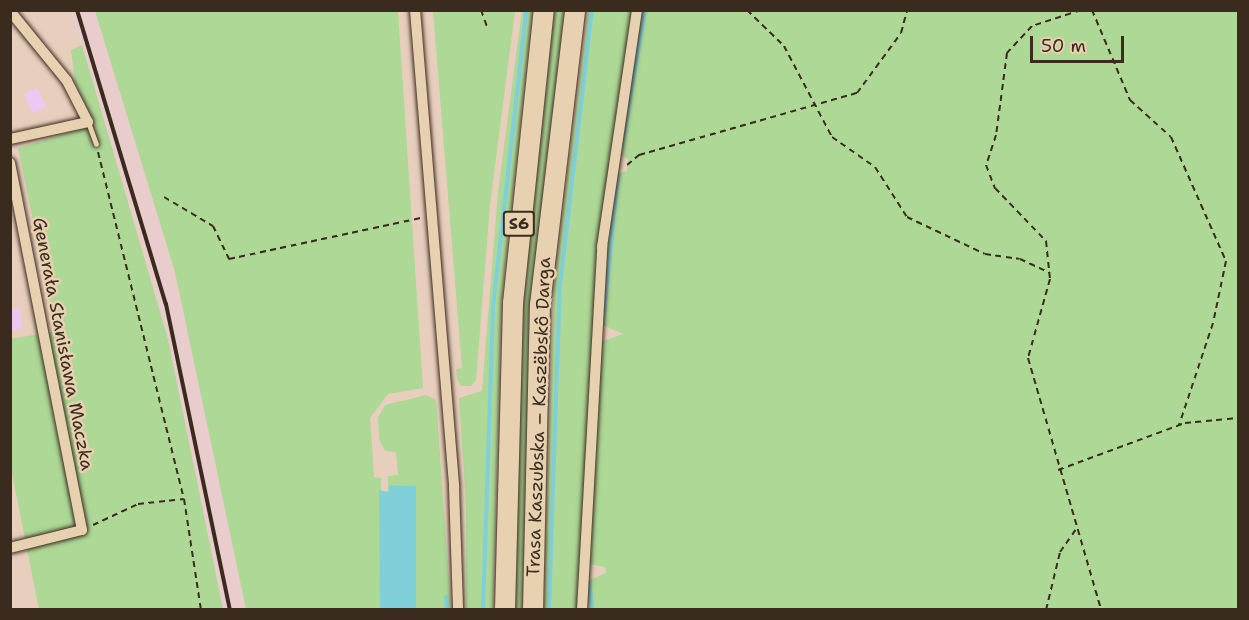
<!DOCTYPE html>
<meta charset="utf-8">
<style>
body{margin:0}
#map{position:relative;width:1249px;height:620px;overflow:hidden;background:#e8cfbd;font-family:"Shantell Sans",sans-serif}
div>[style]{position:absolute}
.built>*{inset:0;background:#e9cdcd}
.green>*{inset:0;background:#add896}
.water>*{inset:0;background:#80d0da}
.stream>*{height:4px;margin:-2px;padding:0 2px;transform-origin:2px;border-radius:2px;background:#80d0da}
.building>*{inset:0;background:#ecc8f3;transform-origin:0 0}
.path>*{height:2px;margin-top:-1px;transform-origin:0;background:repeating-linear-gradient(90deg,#3b2a1e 0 6px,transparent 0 10.5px)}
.roads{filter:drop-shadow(0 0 2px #3b2a1e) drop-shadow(0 0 2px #3b2a1e)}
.lane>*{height:5px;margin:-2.5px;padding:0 2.5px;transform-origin:2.5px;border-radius:2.5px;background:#e7d1b0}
.street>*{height:10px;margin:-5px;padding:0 5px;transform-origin:5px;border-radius:5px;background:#e7d1b0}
.highway>*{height:20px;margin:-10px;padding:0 10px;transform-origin:10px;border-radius:10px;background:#e7d1b0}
.rail>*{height:4px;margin:-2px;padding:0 2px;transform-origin:2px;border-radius:2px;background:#3b2a1e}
span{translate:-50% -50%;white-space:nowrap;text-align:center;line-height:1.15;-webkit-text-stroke:5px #e7d1b0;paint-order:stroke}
.shield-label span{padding:2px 4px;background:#e7d1b0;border:2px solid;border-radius:4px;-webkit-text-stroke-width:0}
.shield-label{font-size:16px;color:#3b2a1e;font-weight:700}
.street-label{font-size:18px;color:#3b2a1e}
.frame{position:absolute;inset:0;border:12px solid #3b2a1e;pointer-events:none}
.scale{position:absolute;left:1030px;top:36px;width:94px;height:27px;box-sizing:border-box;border:3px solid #3b2a1e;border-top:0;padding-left:8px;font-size:18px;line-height:21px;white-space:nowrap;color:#3b2a1e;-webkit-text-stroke:4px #e7d1b0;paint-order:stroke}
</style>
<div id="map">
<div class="built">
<div style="clip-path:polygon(70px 11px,95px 11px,144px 162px,204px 390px,246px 609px,223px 609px,153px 281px)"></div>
</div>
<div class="green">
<div style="clip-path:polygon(522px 10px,532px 11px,501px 305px,493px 609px,466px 609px,466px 504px,459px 398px,482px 391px,498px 192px)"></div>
<div style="clip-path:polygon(95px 11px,398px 11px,423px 388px,388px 394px,370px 418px,374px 477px,381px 478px,380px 609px,246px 609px,175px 272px)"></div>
<div style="clip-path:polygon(433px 11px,515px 11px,490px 205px,476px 380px,471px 386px,461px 386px,457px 379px,456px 369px,462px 368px)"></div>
<div style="clip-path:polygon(554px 11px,565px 11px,533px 275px,522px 609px,514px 610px,523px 311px)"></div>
<div style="clip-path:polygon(588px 11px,633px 11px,598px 241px,577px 609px,544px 610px,554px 287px)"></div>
<div style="clip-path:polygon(642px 11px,1238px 11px,1238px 609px,589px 610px,587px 581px,606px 573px,605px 567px,588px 564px,600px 342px,623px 334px,603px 325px,607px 248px,616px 174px,627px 171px,628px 159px,619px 154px)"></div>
<div style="clip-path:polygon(82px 45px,168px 339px,223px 609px,39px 609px,11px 468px,10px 339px,56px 331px,18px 148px,95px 125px,75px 82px,71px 50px)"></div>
<div style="clip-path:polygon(426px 395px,436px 400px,451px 609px,416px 609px,416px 486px,390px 485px,388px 492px,388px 476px,398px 475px,396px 452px,385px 451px,379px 439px,378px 418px,385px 405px)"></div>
</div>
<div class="water">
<div style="clip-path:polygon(389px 485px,416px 486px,416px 609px,380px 609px,379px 490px,388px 492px)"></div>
</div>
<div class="stream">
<div style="left:622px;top:145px;width:137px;rotate:-80.3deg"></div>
<div style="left:603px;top:323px;width:149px;rotate:-84.2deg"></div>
<div style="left:589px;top:583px;width:27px;rotate:82deg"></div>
<div style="left:446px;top:597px;width:13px;rotate:86deg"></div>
<div style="left:483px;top:610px;width:304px;rotate:-88.1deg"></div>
<div style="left:493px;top:306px;width:298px;rotate:-83.6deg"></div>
<div style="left:549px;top:610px;width:324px;rotate:-88.1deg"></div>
<div style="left:560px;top:286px;width:278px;rotate:-83.4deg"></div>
</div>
<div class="building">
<div style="left:38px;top:88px;width:21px;height:15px;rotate:67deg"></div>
<div style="clip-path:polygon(19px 308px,23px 328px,10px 330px,10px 310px)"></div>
</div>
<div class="path">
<div style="left:481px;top:10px;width:20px;rotate:70deg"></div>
<div style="left:747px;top:10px;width:52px;rotate:44.2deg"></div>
<div style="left:784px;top:46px;width:103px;rotate:62.2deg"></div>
<div style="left:832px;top:137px;width:52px;rotate:34.9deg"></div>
<div style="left:875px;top:167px;width:59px;rotate:57.4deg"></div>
<div style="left:907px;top:217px;width:86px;rotate:25.4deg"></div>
<div style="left:985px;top:254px;width:35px;rotate:8deg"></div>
<div style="left:1020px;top:259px;width:33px;rotate:25deg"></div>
<div style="left:1081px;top:10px;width:52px;rotate:161.9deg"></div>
<div style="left:1032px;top:26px;width:37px;rotate:133deg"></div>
<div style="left:1007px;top:53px;width:83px;rotate:97.6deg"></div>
<div style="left:996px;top:135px;width:32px;rotate:108deg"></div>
<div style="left:986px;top:165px;width:25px;rotate:69deg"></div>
<div style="left:995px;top:188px;width:74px;rotate:46.1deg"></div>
<div style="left:1046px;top:241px;width:38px;rotate:84deg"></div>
<div style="left:1050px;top:279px;width:82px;rotate:105.6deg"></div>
<div style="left:1028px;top:358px;width:262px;rotate:73.8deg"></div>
<div style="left:1092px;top:10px;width:98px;rotate:67.1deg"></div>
<div style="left:1130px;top:100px;width:55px;rotate:42.1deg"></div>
<div style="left:1171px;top:137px;width:136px;rotate:66.1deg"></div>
<div style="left:1226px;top:261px;width:63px;rotate:101.8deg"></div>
<div style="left:1213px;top:323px;width:108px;rotate:108.4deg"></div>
<div style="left:98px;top:152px;width:357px;rotate:76.1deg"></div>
<div style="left:184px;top:499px;width:112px;rotate:81.3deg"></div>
<div style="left:627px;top:165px;width:16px;rotate:-40deg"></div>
<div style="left:639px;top:155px;width:227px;rotate:-15.9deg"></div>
<div style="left:857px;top:93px;width:74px;rotate:-53.7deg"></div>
<div style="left:901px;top:33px;width:24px;rotate:-75deg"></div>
<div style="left:164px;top:197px;width:57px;rotate:30.6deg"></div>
<div style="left:213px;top:226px;width:37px;rotate:64deg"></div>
<div style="left:229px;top:259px;width:196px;rotate:-12.1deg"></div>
<div style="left:1058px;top:470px;width:135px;rotate:-20.3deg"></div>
<div style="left:1185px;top:423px;width:53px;rotate:-5.4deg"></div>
<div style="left:93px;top:525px;width:50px;rotate:-25deg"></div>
<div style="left:138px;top:504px;width:46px;rotate:-6.2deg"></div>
<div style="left:1046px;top:610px;width:60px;rotate:-76.4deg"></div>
<div style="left:1060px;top:552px;width:28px;rotate:-55deg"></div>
</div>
<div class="roads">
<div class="lane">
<div style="left:88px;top:122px;width:23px;rotate:70deg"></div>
</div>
<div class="street">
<div style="left:415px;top:10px;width:479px;rotate:85.3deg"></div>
<div style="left:454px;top:487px;width:123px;rotate:88.1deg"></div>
<div style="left:10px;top:11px;width:90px;rotate:50.8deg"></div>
<div style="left:67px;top:81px;width:46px;rotate:62.9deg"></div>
<div style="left:88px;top:122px;width:80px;rotate:167.7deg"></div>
<div style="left:10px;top:163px;width:374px;rotate:78.9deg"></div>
<div style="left:82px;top:530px;width:74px;rotate:166deg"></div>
<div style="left:582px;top:610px;width:364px;rotate:-86.8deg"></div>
<div style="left:602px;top:247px;width:240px;rotate:-81.6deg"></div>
</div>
<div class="highway">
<div style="left:505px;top:610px;width:307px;rotate:-88.5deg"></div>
<div style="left:513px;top:303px;width:295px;rotate:-84deg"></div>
<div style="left:533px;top:610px;width:305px;rotate:-88.7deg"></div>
<div style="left:540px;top:305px;width:297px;rotate:-83.2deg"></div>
</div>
</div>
<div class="rail">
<div style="left:77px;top:10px;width:307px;rotate:73.2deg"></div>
<div style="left:166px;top:304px;width:313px;rotate:78.2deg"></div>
</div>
<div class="shield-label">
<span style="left:519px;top:224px">S6</span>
</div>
<div class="street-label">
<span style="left:63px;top:344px;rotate:79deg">Generała Stanisława Maczka</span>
<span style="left:539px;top:417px;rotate:-88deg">Trasa Kaszubska – Kaszëbskô Darga</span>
</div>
<div class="frame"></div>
<div class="scale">50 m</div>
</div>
